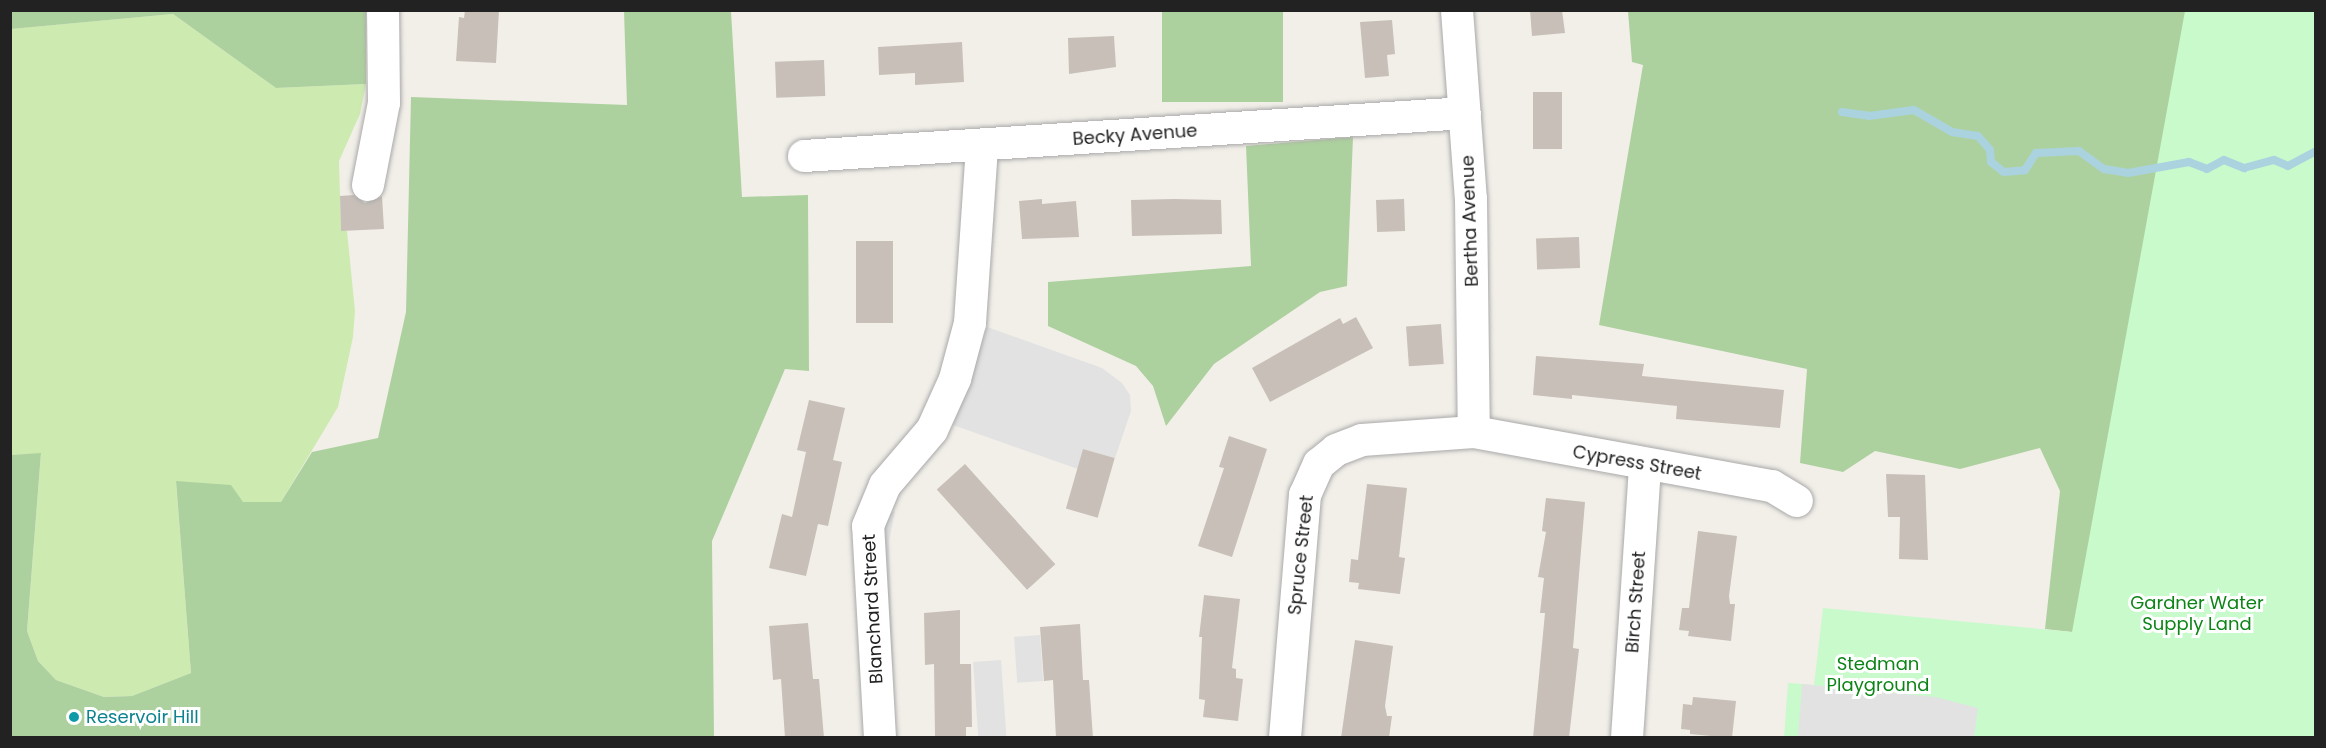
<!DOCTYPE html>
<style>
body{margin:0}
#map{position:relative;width:2326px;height:748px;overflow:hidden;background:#f2efe9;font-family:Poppins,sans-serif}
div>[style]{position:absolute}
.grass>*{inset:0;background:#cdebb0}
.forest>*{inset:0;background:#add19e;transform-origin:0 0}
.park>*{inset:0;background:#c8facc}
.parking>*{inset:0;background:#e2e2e2;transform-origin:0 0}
.stream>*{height:8px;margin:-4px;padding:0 4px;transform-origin:4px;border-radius:4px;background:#aad3df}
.building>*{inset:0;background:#c7bfb8;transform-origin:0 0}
.roads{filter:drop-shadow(0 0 2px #a9a9a9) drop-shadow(0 0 2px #a9a9a9)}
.street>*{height:32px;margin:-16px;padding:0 16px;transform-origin:16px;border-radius:16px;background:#fff}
.dots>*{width:16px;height:16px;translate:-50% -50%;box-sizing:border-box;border:3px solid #fff;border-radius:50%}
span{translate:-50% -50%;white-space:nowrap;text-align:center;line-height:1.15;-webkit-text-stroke:6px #fff;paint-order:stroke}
.street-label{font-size:18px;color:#222}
.park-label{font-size:18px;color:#0c8416}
.culture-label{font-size:18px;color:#0d838f}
.left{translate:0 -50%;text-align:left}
.frame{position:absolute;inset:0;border:12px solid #222;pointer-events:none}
</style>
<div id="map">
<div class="grass">
<div style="clip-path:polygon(173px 14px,276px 88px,366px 84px,360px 114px,339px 161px,341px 230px,347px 231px,355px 311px,353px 337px,338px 407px,281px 502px,242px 502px,176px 482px,191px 673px,132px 696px,104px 697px,56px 680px,38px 661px,27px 631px,41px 454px,11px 455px,10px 29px)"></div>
</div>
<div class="forest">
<div style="clip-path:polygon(11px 10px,366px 11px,366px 84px,276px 88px,173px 14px,11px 29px)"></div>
<div style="clip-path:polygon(624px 11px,731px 11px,742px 197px,808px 195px,809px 371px,785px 369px,712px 541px,714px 737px,11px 737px,11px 455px,41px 453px,27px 631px,38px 661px,56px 680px,104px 697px,132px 696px,191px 673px,176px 481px,231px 485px,243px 502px,281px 502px,312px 452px,378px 438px,406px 312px,411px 97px,627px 105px)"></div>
<div style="left:1162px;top:11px;width:121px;height:91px"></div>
<div style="clip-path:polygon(1628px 11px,2315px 11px,2315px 737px,2072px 632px,2045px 629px,2060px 491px,2040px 448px,1960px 469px,1875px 451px,1843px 472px,1800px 463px,1807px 369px,1599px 325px,1643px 65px,1632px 62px)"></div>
<div style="clip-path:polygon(1353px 137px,1347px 286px,1320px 292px,1214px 364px,1166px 426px,1153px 386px,1136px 366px,1048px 326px,1048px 282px,1251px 266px,1246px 146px)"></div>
</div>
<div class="park">
<div style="clip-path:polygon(2185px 11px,2315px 11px,2315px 737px,1784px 738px,1788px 683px,1814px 685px,1823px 608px,2072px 632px)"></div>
</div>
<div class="parking">
<div style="clip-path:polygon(987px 327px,1102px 368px,1122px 383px,1130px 395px,1131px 411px,1115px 458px,1083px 449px,1078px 469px,953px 425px)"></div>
<div style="clip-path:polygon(895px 511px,889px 541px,893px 666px,886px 667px,884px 516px)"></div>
<div style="left:1040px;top:635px;width:46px;height:26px;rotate:86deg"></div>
<div style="left:1001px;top:660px;width:77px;height:28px;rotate:86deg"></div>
<div style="clip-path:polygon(1802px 684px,1935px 697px,1978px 708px,1974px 737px,1798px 737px)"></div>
</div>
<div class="stream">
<div style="left:1842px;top:112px;width:27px;rotate:8deg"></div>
<div style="left:1869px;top:116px;width:45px;rotate:-7.6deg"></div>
<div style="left:1914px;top:110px;width:44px;rotate:30.1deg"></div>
<div style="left:1952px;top:132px;width:26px;rotate:9deg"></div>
<div style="left:1978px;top:136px;width:18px;rotate:49deg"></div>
<div style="left:1990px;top:150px;width:12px;rotate:85deg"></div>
<div style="left:1991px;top:162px;width:16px;rotate:38deg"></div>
<div style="left:2004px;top:172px;width:21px;rotate:-5deg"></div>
<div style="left:2025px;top:170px;width:20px;rotate:-57deg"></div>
<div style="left:2036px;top:153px;width:43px;rotate:-2.7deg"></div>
<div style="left:2079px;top:151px;width:31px;rotate:36deg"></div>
<div style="left:2104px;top:169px;width:24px;rotate:9deg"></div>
<div style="left:2128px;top:173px;width:62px;rotate:-10.2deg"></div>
<div style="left:2189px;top:162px;width:19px;rotate:21deg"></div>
<div style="left:2207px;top:169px;width:19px;rotate:-28deg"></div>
<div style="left:2224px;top:160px;width:22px;rotate:22deg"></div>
<div style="left:2244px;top:168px;width:31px;rotate:-15deg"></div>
<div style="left:2274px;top:160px;width:15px;rotate:23deg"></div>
<div style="left:2288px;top:166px;width:32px;rotate:-28deg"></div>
</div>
<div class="building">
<div style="clip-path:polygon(465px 10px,499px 10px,496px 63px,456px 61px,459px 17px,464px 18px)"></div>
<div style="clip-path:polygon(1530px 10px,1562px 10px,1565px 33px,1532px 36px)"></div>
<div style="clip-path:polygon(1392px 20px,1395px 54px,1387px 55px,1389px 76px,1365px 78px,1360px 22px)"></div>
<div style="clip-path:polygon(1114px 36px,1116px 67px,1069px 74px,1068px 38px)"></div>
<div style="clip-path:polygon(962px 42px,964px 82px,915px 85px,915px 73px,879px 75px,878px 47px)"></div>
<div style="left:824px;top:60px;width:36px;height:49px;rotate:88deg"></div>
<div style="left:1533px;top:92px;width:29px;height:57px"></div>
<div style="clip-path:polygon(354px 195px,365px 203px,382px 196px,384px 229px,341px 231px,340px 196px)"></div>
<div style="clip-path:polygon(1042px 199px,1042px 204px,1076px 201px,1079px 237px,1022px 239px,1019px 201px)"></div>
<div style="clip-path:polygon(1174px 199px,1221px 200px,1222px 234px,1132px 236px,1131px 200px)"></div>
<div style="left:1404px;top:199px;width:32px;height:28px;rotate:88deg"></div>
<div style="left:1579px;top:237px;width:31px;height:43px;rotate:88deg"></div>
<div style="left:856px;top:241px;width:37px;height:82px"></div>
<div style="clip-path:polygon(1356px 317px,1373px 348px,1270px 402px,1252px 368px,1340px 318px,1343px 324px)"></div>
<div style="left:1441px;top:324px;width:40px;height:35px;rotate:86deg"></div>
<div style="clip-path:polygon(1536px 356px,1644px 364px,1642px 376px,1784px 390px,1780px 428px,1676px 419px,1677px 406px,1572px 395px,1572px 399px,1533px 395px)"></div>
<div style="clip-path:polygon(809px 400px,845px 408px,833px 460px,842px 462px,828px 526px,818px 524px,806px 576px,769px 568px,782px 514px,792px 517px,806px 452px,797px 450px)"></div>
<div style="clip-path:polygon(1229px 436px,1267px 449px,1232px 557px,1198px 546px,1224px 468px,1219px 467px)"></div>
<div style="left:1083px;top:449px;width:33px;height:62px;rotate:16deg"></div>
<div style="left:965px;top:464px;width:135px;height:38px;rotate:48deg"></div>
<div style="clip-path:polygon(1886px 474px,1925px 475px,1928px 560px,1899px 559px,1900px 517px,1888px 517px)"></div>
<div style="clip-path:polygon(1367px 484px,1407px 488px,1399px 557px,1405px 558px,1400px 594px,1358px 589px,1359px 583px,1349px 582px,1351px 559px,1358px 560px)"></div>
<div style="clip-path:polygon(1546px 498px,1585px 502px,1573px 648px,1579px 649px,1569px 738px,1533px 738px,1545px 613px,1540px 613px,1544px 578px,1538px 577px,1546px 532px,1542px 531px)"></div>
<div style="clip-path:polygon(1698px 531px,1737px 536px,1729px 596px,1730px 604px,1735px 604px,1731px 641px,1688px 636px,1689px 631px,1679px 630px,1682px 608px,1689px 608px)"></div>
<div style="clip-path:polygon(1204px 595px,1240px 599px,1232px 668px,1236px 669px,1236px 678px,1243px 679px,1238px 721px,1203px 717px,1205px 700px,1199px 699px,1202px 637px,1199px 637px)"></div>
<div style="clip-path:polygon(960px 610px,960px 664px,971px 664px,972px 727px,966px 727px,966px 738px,935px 738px,934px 664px,925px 665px,924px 613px)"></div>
<div style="clip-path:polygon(808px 623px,813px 679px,819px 679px,824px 738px,785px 738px,781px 679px,773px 680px,769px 626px)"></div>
<div style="clip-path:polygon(1080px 624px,1083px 680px,1089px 680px,1093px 738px,1056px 738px,1053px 680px,1044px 681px,1040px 627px)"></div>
<div style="clip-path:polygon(1355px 640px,1393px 646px,1385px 706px,1387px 716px,1392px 716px,1389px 738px,1341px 738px)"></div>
<div style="clip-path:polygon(1693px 697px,1736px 701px,1732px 738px,1690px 734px,1690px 730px,1681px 729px,1683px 704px,1692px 705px)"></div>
</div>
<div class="roads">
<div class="street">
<div style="left:1457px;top:10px;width:190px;rotate:85.8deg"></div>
<div style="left:1471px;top:199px;width:233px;rotate:89.3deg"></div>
<div style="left:804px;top:156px;width:662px;rotate:-3.72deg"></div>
<div style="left:368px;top:185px;width:84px;rotate:-79deg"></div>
<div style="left:384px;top:103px;width:93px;rotate:-90.6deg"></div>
<div style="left:880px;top:738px;width:212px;rotate:-93.2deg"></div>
<div style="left:868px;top:526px;width:44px;rotate:-67.5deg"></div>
<div style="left:885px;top:485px;width:72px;rotate:-49.5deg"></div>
<div style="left:932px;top:430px;width:56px;rotate:-65.7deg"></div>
<div style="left:955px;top:379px;width:58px;rotate:-75deg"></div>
<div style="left:970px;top:323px;width:175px;rotate:-86.1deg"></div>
<div style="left:1285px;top:738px;width:244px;rotate:-85.3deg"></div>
<div style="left:1305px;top:495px;width:34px;rotate:-66deg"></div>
<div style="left:1319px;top:464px;width:22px;rotate:-39deg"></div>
<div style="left:1336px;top:450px;width:28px;rotate:-21deg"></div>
<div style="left:1362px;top:440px;width:112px;rotate:-4.1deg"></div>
<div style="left:1474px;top:432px;width:303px;rotate:10.3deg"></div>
<div style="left:1772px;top:486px;width:29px;rotate:31deg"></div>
<div style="left:1627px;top:738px;width:273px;rotate:-86.2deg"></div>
</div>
</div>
<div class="dots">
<div style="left:74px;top:717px;background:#0f9aa8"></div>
</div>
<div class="street-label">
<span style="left:1135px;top:135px;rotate:-4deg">Becky Avenue</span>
<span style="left:1470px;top:221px;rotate:-92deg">Bertha Avenue</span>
<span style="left:1637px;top:463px;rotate:10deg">Cypress Street</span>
<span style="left:1301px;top:555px;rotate:-84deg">Spruce Street</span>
<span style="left:1636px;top:602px;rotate:-86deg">Birch Street</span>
<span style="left:873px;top:609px;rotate:-93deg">Blanchard Street</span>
</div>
<div class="park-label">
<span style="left:2197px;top:614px">Gardner Water<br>Supply Land</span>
<span style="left:1878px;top:675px">Stedman<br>Playground</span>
</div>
<div class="culture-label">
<span class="left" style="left:86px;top:717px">Reservoir Hill</span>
</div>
<div class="frame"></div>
</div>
